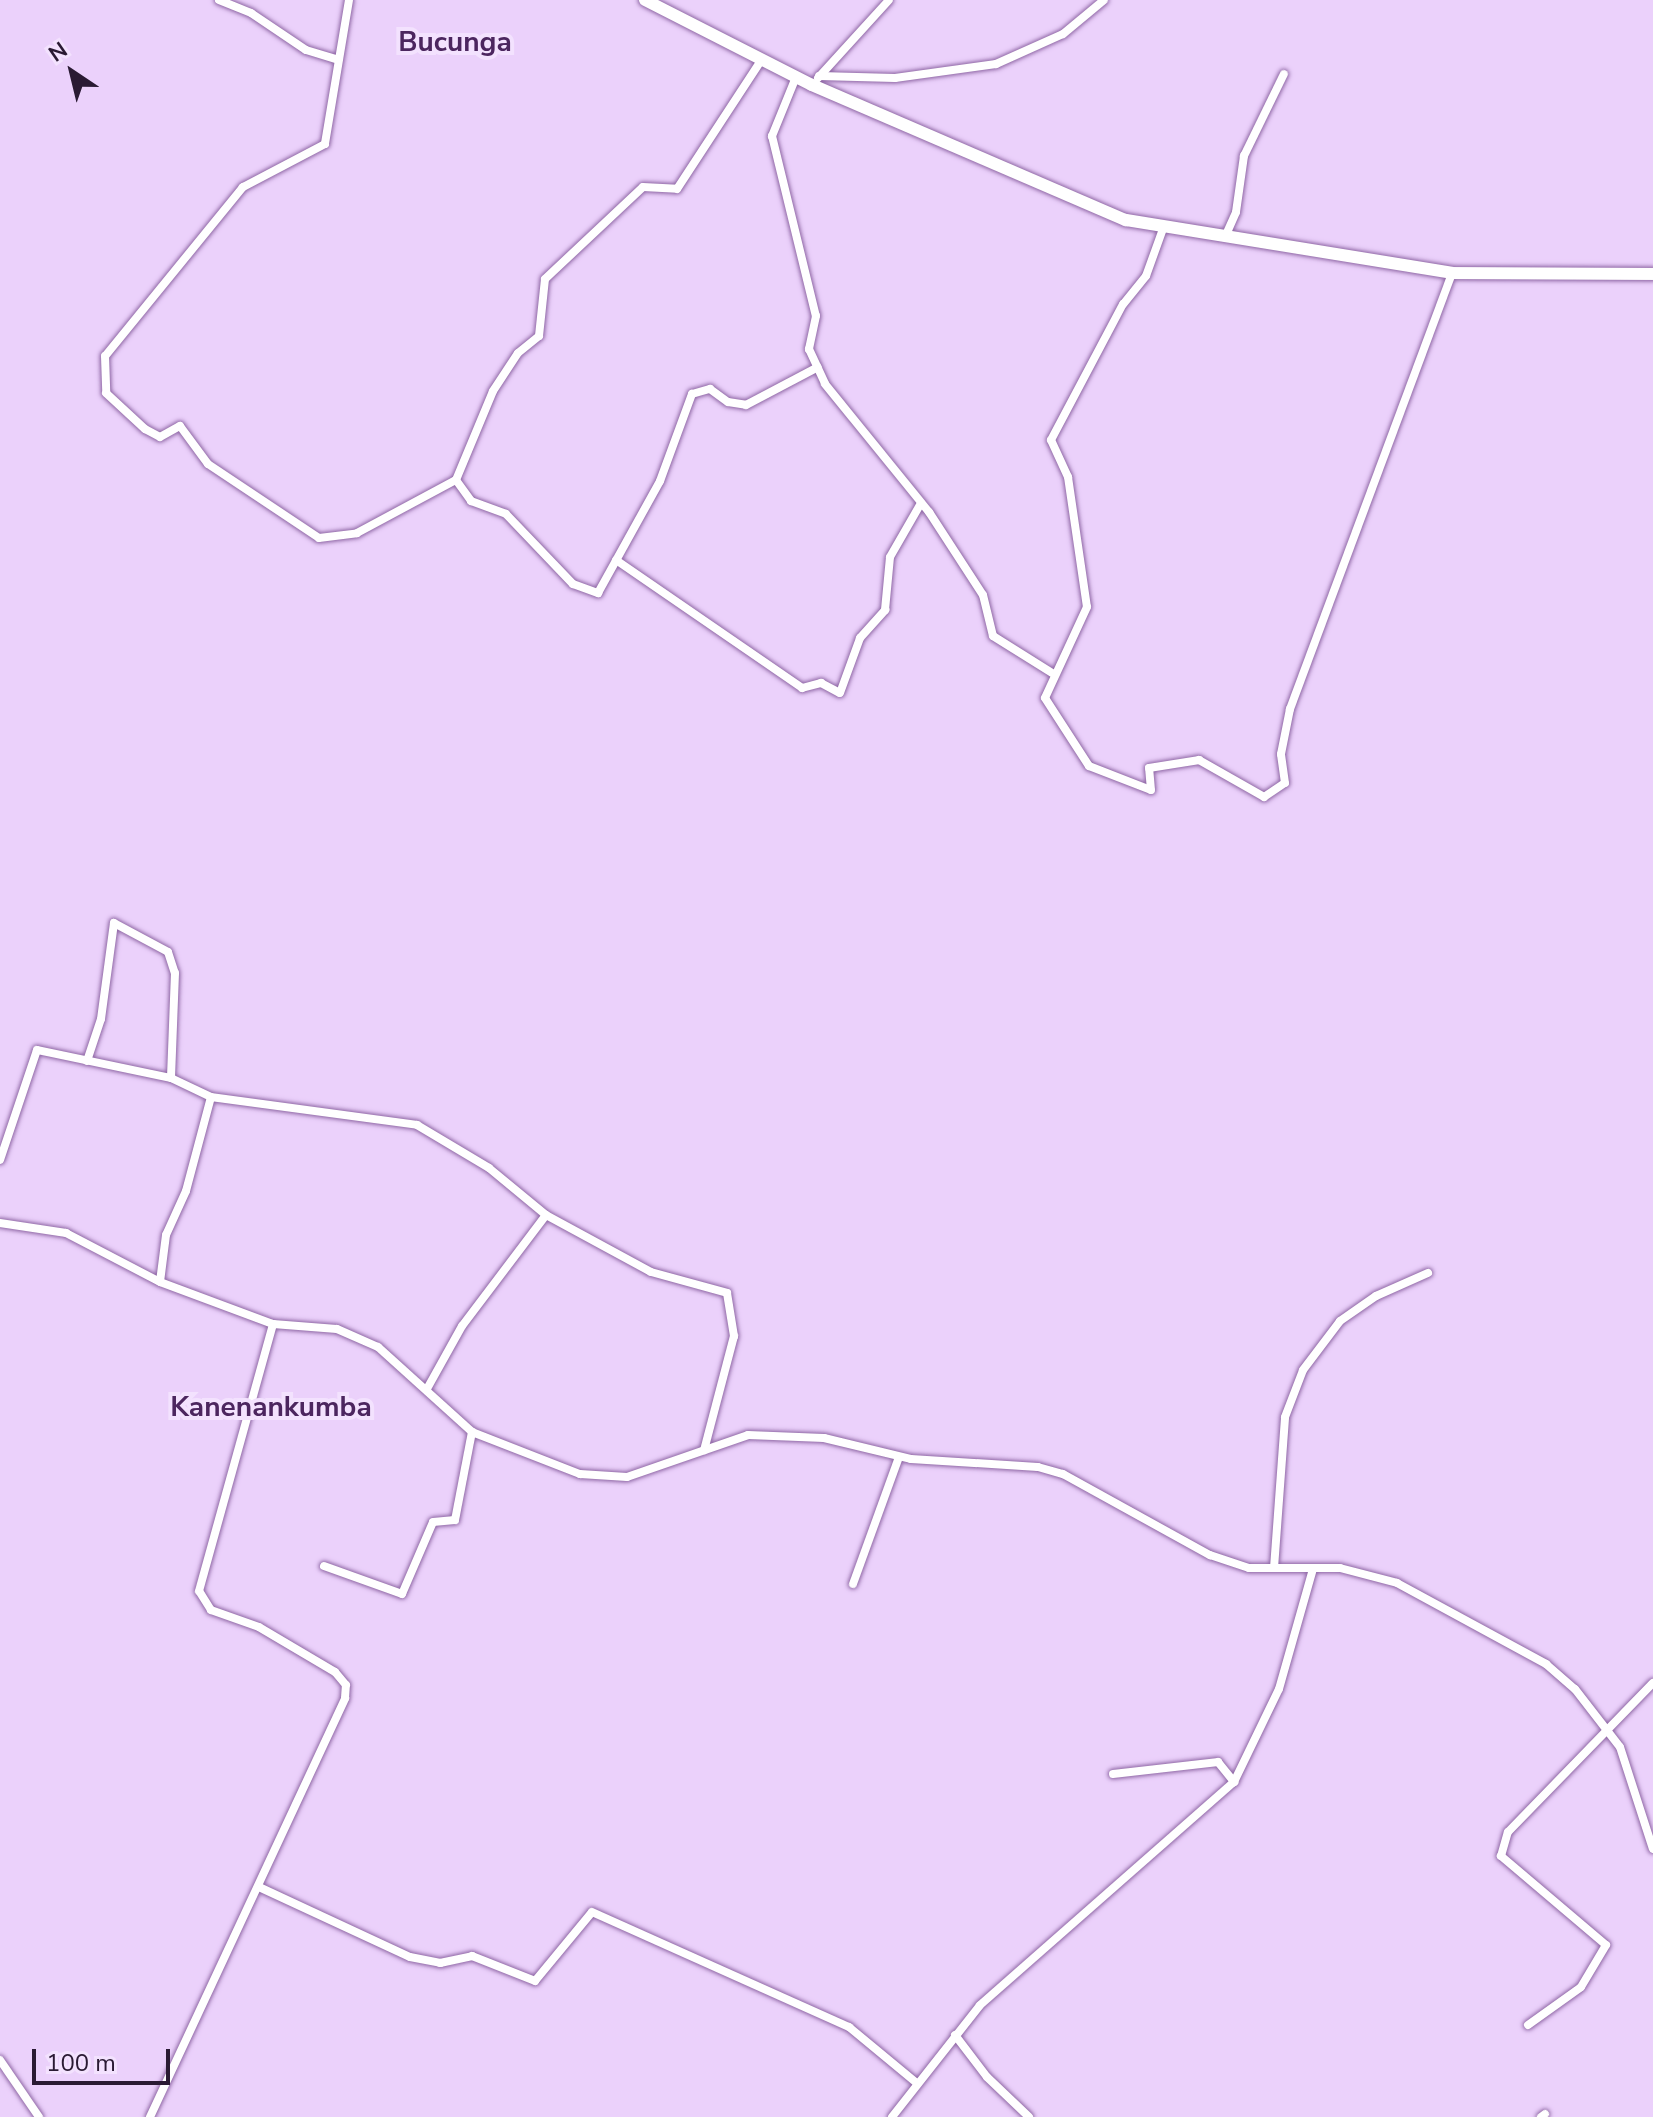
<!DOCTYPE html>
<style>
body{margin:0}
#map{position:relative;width:1653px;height:2117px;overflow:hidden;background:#ebd1fb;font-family:"Nunito Sans",sans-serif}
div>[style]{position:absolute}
.roads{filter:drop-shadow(0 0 2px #8f67a5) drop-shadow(0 0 2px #8f67a5)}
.street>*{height:8px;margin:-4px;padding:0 4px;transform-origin:4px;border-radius:4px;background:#fff}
.secondary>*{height:12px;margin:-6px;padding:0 6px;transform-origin:6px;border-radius:6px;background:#fff}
span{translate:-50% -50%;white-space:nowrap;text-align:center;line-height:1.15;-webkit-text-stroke:8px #f3e2fe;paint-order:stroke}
.quarter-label{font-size:28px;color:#4c265f;font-weight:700}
.north{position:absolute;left:32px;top:32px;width:80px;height:80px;-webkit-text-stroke:6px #f3e2fe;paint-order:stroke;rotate:325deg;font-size:22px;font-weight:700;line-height:32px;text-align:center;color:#2a1a33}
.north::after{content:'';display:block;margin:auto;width:28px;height:36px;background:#2a1a33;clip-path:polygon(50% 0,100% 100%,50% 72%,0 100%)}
.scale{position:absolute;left:32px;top:2049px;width:138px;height:36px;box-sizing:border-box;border:4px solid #2a1a33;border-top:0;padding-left:10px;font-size:24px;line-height:28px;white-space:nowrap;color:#2a1a33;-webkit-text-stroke:6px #f3e2fe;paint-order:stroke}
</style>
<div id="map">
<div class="roads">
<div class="street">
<div style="left:219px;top:0;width:35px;rotate:22deg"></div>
<div style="left:251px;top:13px;width:66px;rotate:33.9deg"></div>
<div style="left:306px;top:50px;width:34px;rotate:17deg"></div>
<div style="left:349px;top:0;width:146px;rotate:99.5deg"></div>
<div style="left:325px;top:144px;width:93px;rotate:152.3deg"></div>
<div style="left:243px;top:187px;width:218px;rotate:129.2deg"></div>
<div style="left:105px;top:356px;width:37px;rotate:88deg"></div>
<div style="left:106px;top:393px;width:53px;rotate:42.7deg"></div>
<div style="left:145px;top:429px;width:17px;rotate:28deg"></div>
<div style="left:160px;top:437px;width:23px;rotate:-29deg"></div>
<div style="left:180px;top:426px;width:47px;rotate:53.6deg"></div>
<div style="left:208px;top:464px;width:133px;rotate:33.7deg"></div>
<div style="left:319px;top:538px;width:38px;rotate:-7deg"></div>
<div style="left:357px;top:533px;width:112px;rotate:-28.2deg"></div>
<div style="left:456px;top:480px;width:96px;rotate:-67.4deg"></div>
<div style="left:493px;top:391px;width:45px;rotate:-56.7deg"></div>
<div style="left:518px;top:353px;width:27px;rotate:-39deg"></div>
<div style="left:539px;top:336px;width:57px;rotate:-84deg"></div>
<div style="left:545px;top:279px;width:134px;rotate:-43.2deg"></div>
<div style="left:643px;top:187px;width:34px;rotate:3deg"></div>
<div style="left:677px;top:189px;width:155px;rotate:-56.8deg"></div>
<div style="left:819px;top:76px;width:76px;rotate:1.5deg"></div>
<div style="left:895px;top:78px;width:102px;rotate:-7.9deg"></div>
<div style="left:996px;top:64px;width:73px;rotate:-24.1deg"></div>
<div style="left:1063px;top:34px;width:53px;rotate:-39.7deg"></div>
<div style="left:796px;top:77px;width:64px;rotate:112.1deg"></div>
<div style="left:772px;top:136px;width:185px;rotate:76.3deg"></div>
<div style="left:816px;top:316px;width:34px;rotate:102deg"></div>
<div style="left:809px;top:349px;width:38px;rotate:65deg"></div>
<div style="left:825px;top:384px;width:165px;rotate:50.9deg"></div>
<div style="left:929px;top:512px;width:99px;rotate:57deg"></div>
<div style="left:983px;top:595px;width:42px;rotate:76.3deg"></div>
<div style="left:993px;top:636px;width:70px;rotate:32.1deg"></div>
<div style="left:818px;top:78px;width:105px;rotate:-47.7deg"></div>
<div style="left:1164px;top:226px;width:53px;rotate:109.8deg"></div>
<div style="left:1146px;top:276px;width:36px;rotate:129deg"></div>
<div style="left:1123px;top:304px;width:154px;rotate:117.9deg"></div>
<div style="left:1051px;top:440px;width:41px;rotate:65.3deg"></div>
<div style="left:1068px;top:477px;width:131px;rotate:81.7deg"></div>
<div style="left:1087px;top:607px;width:100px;rotate:114.8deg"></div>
<div style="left:1045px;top:698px;width:81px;rotate:57.1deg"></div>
<div style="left:1089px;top:766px;width:66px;rotate:21.2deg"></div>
<div style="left:1151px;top:790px;width:22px;rotate:-95deg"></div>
<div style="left:1149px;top:768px;width:51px;rotate:-9.1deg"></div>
<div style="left:1199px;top:760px;width:75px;rotate:29.6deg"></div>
<div style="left:1264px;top:797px;width:25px;rotate:-34deg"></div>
<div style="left:1285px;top:783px;width:29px;rotate:-98deg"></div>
<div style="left:1281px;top:754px;width:46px;rotate:-78.7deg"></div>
<div style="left:1290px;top:709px;width:465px;rotate:-69.6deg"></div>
<div style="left:1225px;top:237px;width:27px;rotate:-66deg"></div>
<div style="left:1236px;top:212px;width:57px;rotate:-81.9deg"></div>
<div style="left:1244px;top:156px;width:91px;rotate:-64deg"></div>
<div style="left:456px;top:480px;width:26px;rotate:54deg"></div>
<div style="left:471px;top:501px;width:37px;rotate:20deg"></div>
<div style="left:506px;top:514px;width:97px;rotate:46.3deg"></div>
<div style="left:573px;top:584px;width:27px;rotate:20deg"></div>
<div style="left:598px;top:593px;width:128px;rotate:-61deg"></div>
<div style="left:660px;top:481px;width:93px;rotate:-69.8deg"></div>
<div style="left:692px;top:394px;width:19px;rotate:-16deg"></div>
<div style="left:710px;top:389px;width:22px;rotate:36deg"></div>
<div style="left:728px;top:402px;width:18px;rotate:9deg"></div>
<div style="left:746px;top:405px;width:81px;rotate:-27.8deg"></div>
<div style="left:616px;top:560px;width:226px;rotate:34.5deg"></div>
<div style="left:802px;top:688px;width:20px;rotate:-15deg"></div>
<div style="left:821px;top:683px;width:21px;rotate:28deg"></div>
<div style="left:840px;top:693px;width:59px;rotate:-70deg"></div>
<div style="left:860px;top:638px;width:38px;rotate:-48deg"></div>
<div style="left:885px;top:610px;width:53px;rotate:-84.6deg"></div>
<div style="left:890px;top:557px;width:62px;rotate:-60.1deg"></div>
<div style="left:87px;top:1061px;width:44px;rotate:-71.6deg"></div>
<div style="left:101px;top:1019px;width:97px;rotate:-82.3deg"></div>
<div style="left:114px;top:923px;width:61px;rotate:28.2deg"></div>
<div style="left:168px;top:952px;width:22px;rotate:72deg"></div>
<div style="left:175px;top:973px;width:105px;rotate:92.2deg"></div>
<div style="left:171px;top:1078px;width:44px;rotate:25.4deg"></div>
<div style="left:211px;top:1097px;width:97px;rotate:104.9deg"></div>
<div style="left:186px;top:1191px;width:48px;rotate:114.4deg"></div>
<div style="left:166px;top:1235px;width:47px;rotate:97.3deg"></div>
<div style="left:211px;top:1097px;width:208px;rotate:7.7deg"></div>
<div style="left:417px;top:1125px;width:84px;rotate:30.8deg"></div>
<div style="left:489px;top:1168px;width:74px;rotate:39.5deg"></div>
<div style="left:546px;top:1215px;width:139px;rotate:127.1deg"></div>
<div style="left:462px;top:1326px;width:72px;rotate:119.1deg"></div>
<div style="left:0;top:1160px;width:116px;rotate:-71.4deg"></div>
<div style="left:37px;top:1050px;width:137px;rotate:11.8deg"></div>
<div style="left:546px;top:1215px;width:119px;rotate:28.5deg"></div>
<div style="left:651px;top:1272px;width:79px;rotate:15.4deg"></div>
<div style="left:727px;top:1293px;width:44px;rotate:80.8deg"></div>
<div style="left:734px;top:1336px;width:118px;rotate:104.7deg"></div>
<div style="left:0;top:1223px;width:67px;rotate:8.6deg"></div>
<div style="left:66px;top:1233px;width:106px;rotate:27.5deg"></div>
<div style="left:160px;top:1282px;width:121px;rotate:20.4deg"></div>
<div style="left:273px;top:1324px;width:64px;rotate:4.5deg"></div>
<div style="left:337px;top:1329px;width:45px;rotate:23.7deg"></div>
<div style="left:378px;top:1347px;width:127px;rotate:42.1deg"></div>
<div style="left:472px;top:1432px;width:116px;rotate:21.3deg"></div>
<div style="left:580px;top:1474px;width:47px;rotate:3.7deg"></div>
<div style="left:627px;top:1477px;width:128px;rotate:-19.1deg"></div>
<div style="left:748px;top:1435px;width:76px;rotate:2.3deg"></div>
<div style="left:824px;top:1438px;width:89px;rotate:13.6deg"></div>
<div style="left:911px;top:1459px;width:127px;rotate:3.6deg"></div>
<div style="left:1038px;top:1467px;width:26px;rotate:16deg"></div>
<div style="left:1063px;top:1474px;width:168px;rotate:28.9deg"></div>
<div style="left:1210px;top:1555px;width:41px;rotate:18.4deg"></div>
<div style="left:1249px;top:1568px;width:91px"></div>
<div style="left:1340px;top:1568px;width:59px;rotate:14.7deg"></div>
<div style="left:1397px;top:1583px;width:170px;rotate:28.5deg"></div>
<div style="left:1546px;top:1664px;width:38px;rotate:41deg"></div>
<div style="left:1575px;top:1689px;width:73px;rotate:52.2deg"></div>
<div style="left:1620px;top:1747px;width:107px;rotate:72.1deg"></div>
<div style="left:324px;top:1566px;width:83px;rotate:19.7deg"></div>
<div style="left:402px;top:1594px;width:78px;rotate:-66.7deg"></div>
<div style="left:433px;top:1522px;width:22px;rotate:-5deg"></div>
<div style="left:455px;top:1520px;width:90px;rotate:-79.1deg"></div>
<div style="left:1274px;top:1568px;width:151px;rotate:-85.8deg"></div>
<div style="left:1285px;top:1417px;width:50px;rotate:-69deg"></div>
<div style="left:1303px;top:1370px;width:61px;rotate:-52.9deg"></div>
<div style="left:1340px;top:1321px;width:44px;rotate:-34.8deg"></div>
<div style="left:1376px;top:1296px;width:57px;rotate:-23.9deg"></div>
<div style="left:853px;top:1584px;width:135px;rotate:-70.1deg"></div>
<div style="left:1113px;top:1774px;width:106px;rotate:-6.5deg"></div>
<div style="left:1218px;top:1762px;width:26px;rotate:51deg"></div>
<div style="left:259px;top:1887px;width:166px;rotate:24.9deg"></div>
<div style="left:410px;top:1957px;width:31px;rotate:11deg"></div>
<div style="left:440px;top:1963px;width:33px;rotate:-12deg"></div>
<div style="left:472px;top:1956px;width:68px;rotate:21.6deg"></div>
<div style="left:535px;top:1981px;width:89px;rotate:-50.4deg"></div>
<div style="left:592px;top:1912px;width:282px;rotate:24.1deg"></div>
<div style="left:849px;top:2027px;width:89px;rotate:39.6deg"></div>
<div style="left:1528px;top:2025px;width:65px;rotate:-35.6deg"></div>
<div style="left:1581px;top:1987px;width:49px;rotate:-59.2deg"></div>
<div style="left:1606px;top:1945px;width:138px;rotate:-139.7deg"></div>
<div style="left:1501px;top:1856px;width:25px;rotate:-74deg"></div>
<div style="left:1508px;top:1832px;width:208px;rotate:-45.8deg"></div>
<div style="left:955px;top:2035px;width:53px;rotate:52.7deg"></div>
<div style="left:987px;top:2077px;width:58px;rotate:43.6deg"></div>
<div style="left:0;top:2060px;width:69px;rotate:55.6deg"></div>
<div style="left:150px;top:2117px;width:462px;rotate:-65deg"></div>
<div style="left:345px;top:1698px;width:13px;rotate:-86deg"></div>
<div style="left:346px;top:1685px;width:17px;rotate:-130deg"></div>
<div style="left:335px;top:1672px;width:88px;rotate:-149.4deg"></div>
<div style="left:259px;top:1627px;width:51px;rotate:-160.5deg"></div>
<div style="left:211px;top:1610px;width:22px;rotate:-122deg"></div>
<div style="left:199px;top:1591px;width:277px;rotate:-74.5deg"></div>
<div style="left:892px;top:2117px;width:142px;rotate:-51.8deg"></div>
<div style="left:980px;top:2005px;width:338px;rotate:-41.3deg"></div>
<div style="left:1234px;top:1782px;width:103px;rotate:-64.2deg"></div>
<div style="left:1279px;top:1689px;width:125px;rotate:-74.2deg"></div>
<div style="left:1541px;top:2117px;width:5px;rotate:-37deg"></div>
</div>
<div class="secondary">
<div style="left:645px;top:0;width:187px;rotate:27deg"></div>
<div style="left:812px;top:85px;width:342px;rotate:23.3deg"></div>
<div style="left:1126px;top:220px;width:330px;rotate:9.2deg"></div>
<div style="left:1452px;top:273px;width:201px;rotate:0.3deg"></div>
</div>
</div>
<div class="quarter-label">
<span style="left:455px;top:42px">Bucunga</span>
<span style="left:271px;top:1407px">Kanenankumba</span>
</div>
<div class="north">N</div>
<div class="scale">100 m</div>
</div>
